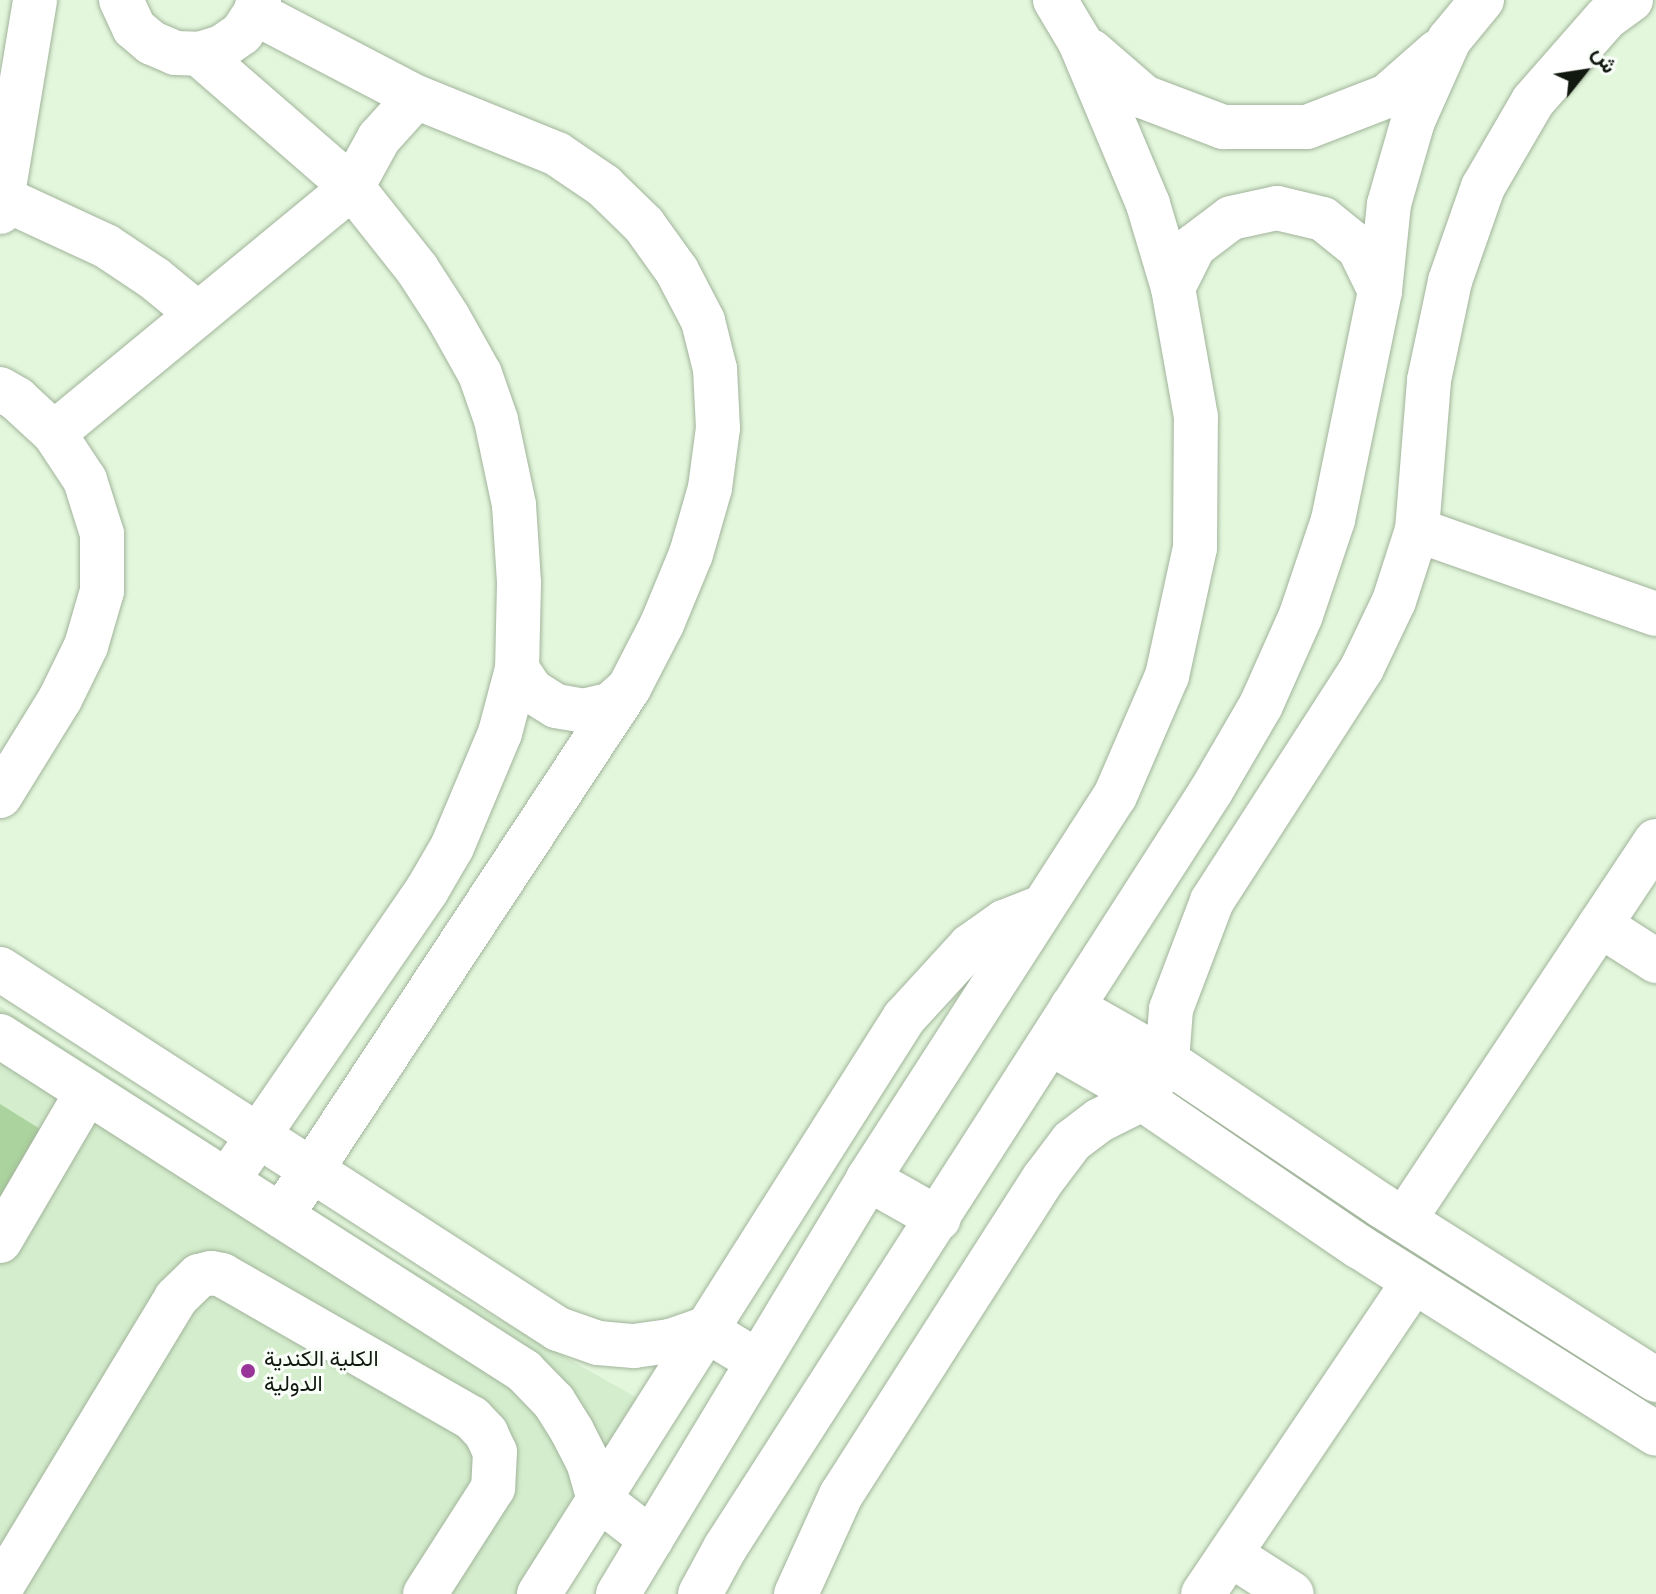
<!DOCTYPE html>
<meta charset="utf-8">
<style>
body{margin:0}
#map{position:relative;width:1656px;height:1594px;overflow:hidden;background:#e3f7dc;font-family:Figtree,Vazirmatn,sans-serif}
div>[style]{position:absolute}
.built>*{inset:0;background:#d4edcc}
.building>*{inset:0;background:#abd39d}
.roads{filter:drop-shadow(0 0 2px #a1b49b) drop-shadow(0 0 2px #a1b49b)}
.minor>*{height:44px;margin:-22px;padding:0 22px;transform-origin:22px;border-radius:22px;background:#fff}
.dots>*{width:22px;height:22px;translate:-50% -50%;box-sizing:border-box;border:4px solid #fafef9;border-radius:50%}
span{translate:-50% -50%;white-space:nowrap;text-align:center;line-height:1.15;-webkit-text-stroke:6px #fafef9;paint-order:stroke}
.poi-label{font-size:22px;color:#11180f}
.left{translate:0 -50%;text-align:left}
.north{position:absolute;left:1544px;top:32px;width:80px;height:80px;-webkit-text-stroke:6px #fafef9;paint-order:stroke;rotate:60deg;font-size:22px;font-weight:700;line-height:32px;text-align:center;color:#11180f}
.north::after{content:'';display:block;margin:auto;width:28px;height:36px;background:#11180f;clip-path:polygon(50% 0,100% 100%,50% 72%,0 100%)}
</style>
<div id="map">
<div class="built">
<div style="clip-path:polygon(0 1006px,401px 1264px,646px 1403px,535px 1594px,0 1594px)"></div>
</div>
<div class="building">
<div style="clip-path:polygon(0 1104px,40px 1129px,0 1196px)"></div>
</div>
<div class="roads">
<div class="minor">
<div style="left:121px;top:0;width:31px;rotate:65deg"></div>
<div style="left:134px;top:28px;width:23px;rotate:40deg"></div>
<div style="left:152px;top:43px;width:25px;rotate:23deg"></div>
<div style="left:175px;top:53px;width:24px;rotate:2deg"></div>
<div style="left:199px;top:54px;width:24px;rotate:-17deg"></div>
<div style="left:222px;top:47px;width:24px;rotate:-35deg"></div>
<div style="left:242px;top:33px;width:24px;rotate:-57deg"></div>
<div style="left:255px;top:13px;width:14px;rotate:-73deg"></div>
<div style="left:255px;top:13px;width:182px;rotate:27.6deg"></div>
<div style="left:416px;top:97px;width:152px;rotate:22deg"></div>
<div style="left:557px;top:154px;width:57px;rotate:34.2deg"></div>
<div style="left:604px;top:186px;width:56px;rotate:44.3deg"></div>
<div style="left:644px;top:225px;width:57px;rotate:54.3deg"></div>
<div style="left:677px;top:271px;width:56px;rotate:62.5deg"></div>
<div style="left:703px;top:321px;width:49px;rotate:76deg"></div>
<div style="left:715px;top:369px;width:59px;rotate:87.1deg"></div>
<div style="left:718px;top:428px;width:61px;rotate:97.6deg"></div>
<div style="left:710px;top:488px;width:69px;rotate:106.1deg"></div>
<div style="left:691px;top:554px;width:76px;rotate:112.5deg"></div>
<div style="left:662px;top:624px;width:72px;rotate:117.3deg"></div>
<div style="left:629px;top:688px;width:632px;rotate:123.39deg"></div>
<div style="left:1091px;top:51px;width:70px;rotate:41deg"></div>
<div style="left:1144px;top:97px;width:85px;rotate:20.8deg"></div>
<div style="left:1223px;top:127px;width:84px"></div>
<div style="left:1307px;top:127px;width:86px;rotate:-21.2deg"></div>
<div style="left:1387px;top:96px;width:67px;rotate:-41.3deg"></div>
<div style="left:199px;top:54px;width:203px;rotate:41deg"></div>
<div style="left:352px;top:187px;width:105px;rotate:51.6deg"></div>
<div style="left:417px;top:269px;width:57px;rotate:57.1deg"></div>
<div style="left:448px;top:317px;width:65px;rotate:60.7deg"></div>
<div style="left:480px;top:374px;width:49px;rotate:70.8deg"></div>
<div style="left:496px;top:420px;width:87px;rotate:78deg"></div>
<div style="left:514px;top:505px;width:78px;rotate:86.3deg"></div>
<div style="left:519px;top:583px;width:86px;rotate:91.3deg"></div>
<div style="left:517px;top:669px;width:66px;rotate:104.9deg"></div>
<div style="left:500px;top:733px;width:124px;rotate:112.8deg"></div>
<div style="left:452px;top:847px;width:50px;rotate:120.2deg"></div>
<div style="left:427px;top:890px;width:353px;rotate:124.5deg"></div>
<div style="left:2px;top:198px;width:115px;rotate:24.8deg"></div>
<div style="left:106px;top:246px;width:58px;rotate:33.7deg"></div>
<div style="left:154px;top:278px;width:57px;rotate:39.3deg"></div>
<div style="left:0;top:212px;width:215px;rotate:-80.6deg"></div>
<div style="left:1173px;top:288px;width:47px;rotate:-63.4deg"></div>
<div style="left:1194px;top:246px;width:46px;rotate:-37.1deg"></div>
<div style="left:1231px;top:218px;width:47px;rotate:-12.3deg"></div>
<div style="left:1277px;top:208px;width:47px;rotate:13.4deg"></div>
<div style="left:1323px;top:219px;width:46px;rotate:38.9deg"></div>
<div style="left:1359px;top:248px;width:48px;rotate:64deg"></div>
<div style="left:0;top:389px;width:20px;rotate:30deg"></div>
<div style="left:17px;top:399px;width:50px;rotate:42.6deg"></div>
<div style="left:54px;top:433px;width:56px;rotate:56.6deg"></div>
<div style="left:85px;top:480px;width:57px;rotate:72.5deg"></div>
<div style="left:102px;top:534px;width:57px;rotate:90deg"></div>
<div style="left:102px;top:591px;width:57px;rotate:106.2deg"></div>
<div style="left:86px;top:646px;width:59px;rotate:116.1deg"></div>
<div style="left:60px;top:699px;width:114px;rotate:121.7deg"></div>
<div style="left:54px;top:433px;width:386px;rotate:-39.5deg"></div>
<div style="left:352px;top:187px;width:56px;rotate:-61.1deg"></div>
<div style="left:379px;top:138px;width:55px;rotate:-47.9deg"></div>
<div style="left:1417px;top:530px;width:253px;rotate:19.4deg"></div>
<div style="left:517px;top:669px;width:27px;rotate:56deg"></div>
<div style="left:532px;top:691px;width:28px;rotate:32deg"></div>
<div style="left:556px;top:706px;width:27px;rotate:10deg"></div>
<div style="left:583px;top:711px;width:28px;rotate:-13deg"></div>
<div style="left:610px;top:705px;width:25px;rotate:-42deg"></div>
<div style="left:1600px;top:925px;width:67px;rotate:32.7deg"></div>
<div style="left:0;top:969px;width:664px;rotate:32.83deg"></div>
<div style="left:558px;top:1329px;width:42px;rotate:19.3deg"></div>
<div style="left:598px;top:1343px;width:36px;rotate:5deg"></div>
<div style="left:634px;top:1346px;width:36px;rotate:-8deg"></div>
<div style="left:670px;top:1341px;width:36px;rotate:-19deg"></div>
<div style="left:704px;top:1329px;width:62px;rotate:31.1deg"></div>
<div style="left:1072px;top:1007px;width:109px;rotate:29.6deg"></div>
<div style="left:1167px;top:1061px;width:259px;rotate:34deg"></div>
<div style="left:1382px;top:1206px;width:325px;rotate:32.4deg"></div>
<div style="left:0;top:1036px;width:622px;rotate:32.59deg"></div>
<div style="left:524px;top:1371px;width:43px;rotate:45.9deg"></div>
<div style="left:554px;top:1402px;width:34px;rotate:58deg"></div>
<div style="left:572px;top:1431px;width:38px;rotate:63deg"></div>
<div style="left:589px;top:1465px;width:35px;rotate:74deg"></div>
<div style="left:599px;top:1499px;width:66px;rotate:37.6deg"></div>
<div style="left:1050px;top:1043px;width:73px;rotate:29.7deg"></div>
<div style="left:1113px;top:1079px;width:297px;rotate:34.3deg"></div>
<div style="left:1358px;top:1246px;width:352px;rotate:32.2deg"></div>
<div style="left:868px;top:1179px;width:81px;rotate:29.4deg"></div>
<div style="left:1404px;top:1220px;width:455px;rotate:-56.4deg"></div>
<div style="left:0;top:1241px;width:173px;rotate:-59.7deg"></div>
<div style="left:1231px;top:1555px;width:72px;rotate:32.6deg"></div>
<div style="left:0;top:1589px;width:340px;rotate:-58.8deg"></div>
<div style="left:176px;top:1298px;width:32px;rotate:-44deg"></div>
<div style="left:199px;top:1276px;width:12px;rotate:-14deg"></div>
<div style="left:211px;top:1273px;width:11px;rotate:10deg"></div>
<div style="left:222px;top:1275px;width:288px;rotate:29.8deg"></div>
<div style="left:472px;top:1418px;width:21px;rotate:47deg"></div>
<div style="left:486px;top:1433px;width:21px;rotate:65deg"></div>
<div style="left:495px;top:1452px;width:36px;rotate:93deg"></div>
<div style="left:493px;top:1488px;width:126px;rotate:122.7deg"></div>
<div style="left:539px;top:1594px;width:682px;rotate:-57.64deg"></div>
<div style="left:904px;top:1018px;width:98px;rotate:-47.5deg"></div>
<div style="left:970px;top:946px;width:42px;rotate:-35.2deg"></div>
<div style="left:1004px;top:922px;width:41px;rotate:-21.5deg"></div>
<div style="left:618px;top:1594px;width:484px;rotate:-58.9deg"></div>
<div style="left:868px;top:1179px;width:456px;rotate:-57.2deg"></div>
<div style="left:1115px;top:796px;width:131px;rotate:-66.6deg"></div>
<div style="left:1167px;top:676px;width:131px;rotate:-77.7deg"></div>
<div style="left:1195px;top:548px;width:131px;rotate:-89.6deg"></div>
<div style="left:1196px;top:417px;width:131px;rotate:-100.1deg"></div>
<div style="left:1173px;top:288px;width:88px;rotate:-106.6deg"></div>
<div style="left:1148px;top:204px;width:176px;rotate:-112.8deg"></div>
<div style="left:1080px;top:42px;width:49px;rotate:-120.8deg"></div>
<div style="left:700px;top:1594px;width:52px;rotate:-61.5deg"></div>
<div style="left:725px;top:1548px;width:900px;rotate:-57.3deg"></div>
<div style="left:1211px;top:791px;width:99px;rotate:-59.8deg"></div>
<div style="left:1261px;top:705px;width:98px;rotate:-66deg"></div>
<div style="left:1301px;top:615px;width:100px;rotate:-71.4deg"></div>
<div style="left:1333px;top:520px;width:234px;rotate:-78.4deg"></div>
<div style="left:1380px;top:291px;width:87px;rotate:-84.1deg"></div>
<div style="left:1389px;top:204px;width:86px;rotate:-73.9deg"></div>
<div style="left:1413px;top:121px;width:89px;rotate:-66deg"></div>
<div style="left:1449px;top:40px;width:52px;rotate:-50.5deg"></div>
<div style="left:796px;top:1594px;width:109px;rotate:-65.6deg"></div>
<div style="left:841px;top:1495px;width:376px;rotate:-57.4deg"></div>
<div style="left:1044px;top:1178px;width:46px;rotate:-52.9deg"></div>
<div style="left:1072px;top:1141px;width:35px;rotate:-37deg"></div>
<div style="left:1100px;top:1120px;width:47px;rotate:-26.6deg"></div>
<div style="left:1142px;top:1099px;width:45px;rotate:-56.7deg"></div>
<div style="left:1167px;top:1061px;width:52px;rotate:-85.6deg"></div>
<div style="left:1171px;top:1009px;width:116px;rotate:-69.2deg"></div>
<div style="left:1212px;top:901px;width:277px;rotate:-57.2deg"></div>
<div style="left:1362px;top:668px;width:74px;rotate:-64.5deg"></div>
<div style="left:1394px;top:601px;width:75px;rotate:-72.1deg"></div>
<div style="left:1417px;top:530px;width:150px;rotate:-85.4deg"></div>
<div style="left:1429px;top:380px;width:101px;rotate:-78deg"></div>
<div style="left:1450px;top:281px;width:100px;rotate:-70.7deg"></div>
<div style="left:1483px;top:187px;width:99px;rotate:-59.8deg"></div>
<div style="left:1533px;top:101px;width:111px;rotate:-48.7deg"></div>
<div style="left:1606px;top:18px;width:31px;rotate:-36deg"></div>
<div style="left:1203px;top:1594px;width:377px;rotate:-56deg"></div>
</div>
</div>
<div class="dots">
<div style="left:248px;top:1371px;background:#993499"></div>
</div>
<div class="poi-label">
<span class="left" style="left:264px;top:1371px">الكلية الكندية<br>الدولية</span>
</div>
<div class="north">ش</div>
</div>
